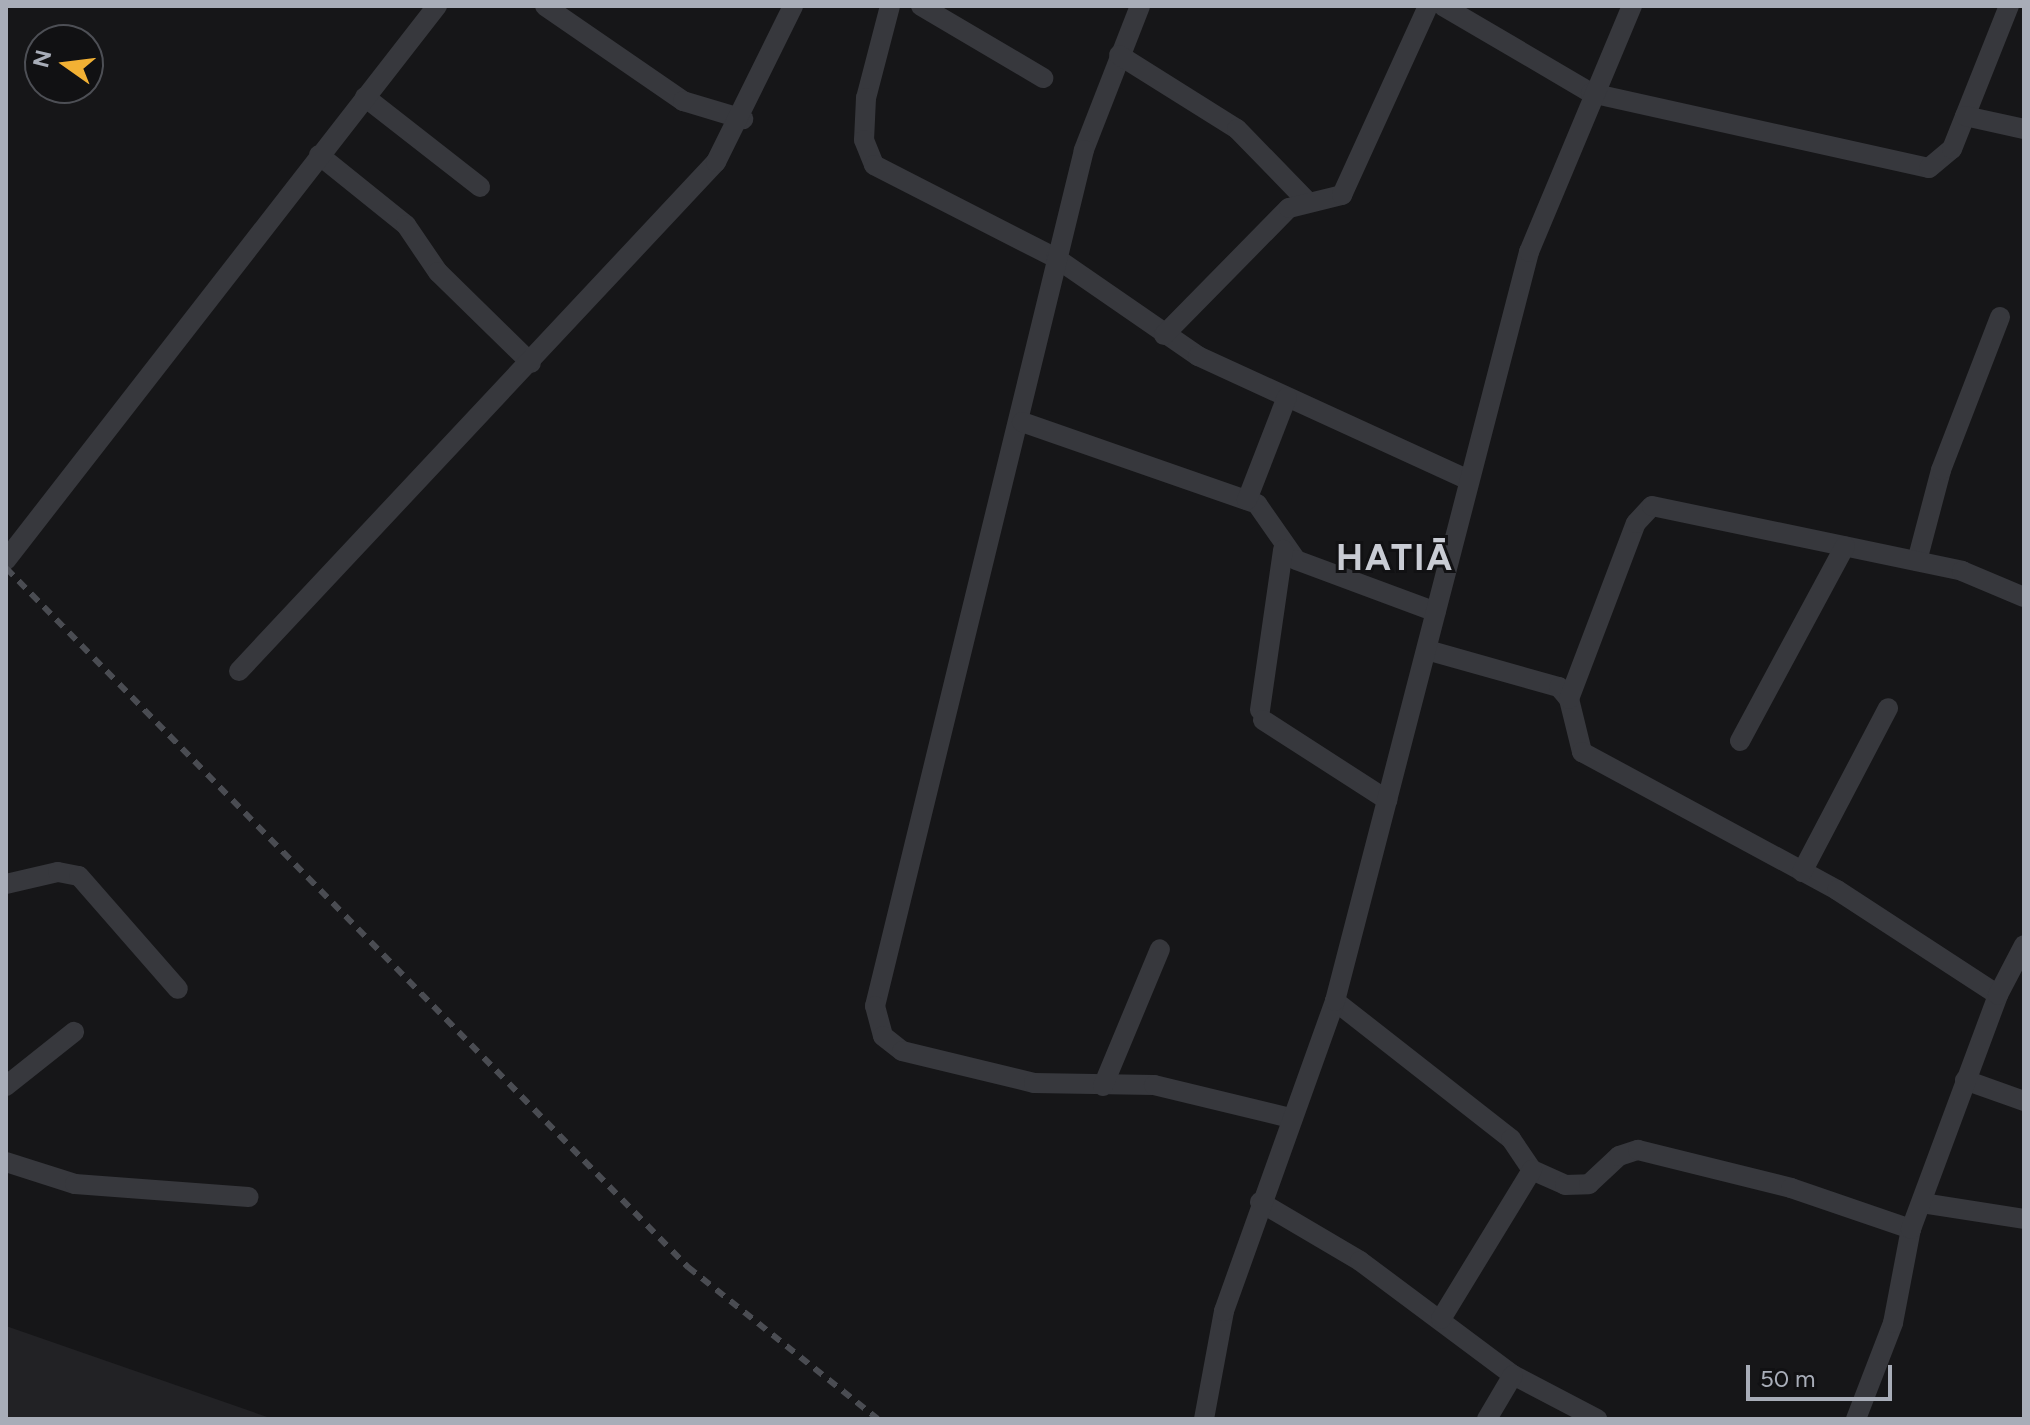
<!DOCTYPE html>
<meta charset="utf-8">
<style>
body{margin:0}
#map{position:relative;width:2030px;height:1425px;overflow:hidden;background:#161618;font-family:Figtree,sans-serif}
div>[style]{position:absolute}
.built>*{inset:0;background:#222225}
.minor>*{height:20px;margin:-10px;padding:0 10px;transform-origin:10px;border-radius:10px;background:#37383d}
.rail>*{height:6px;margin-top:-3px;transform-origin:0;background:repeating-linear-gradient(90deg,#4a4c52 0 10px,transparent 0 18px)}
span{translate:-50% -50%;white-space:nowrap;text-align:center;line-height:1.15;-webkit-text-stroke:6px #111113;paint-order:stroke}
.district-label{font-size:36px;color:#c9ccd4;font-weight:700;letter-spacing:2px}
.frame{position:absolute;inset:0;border:8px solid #a8adb8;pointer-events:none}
.north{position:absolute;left:24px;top:24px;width:80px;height:80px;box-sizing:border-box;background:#111113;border:2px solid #4d4f55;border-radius:50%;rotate:284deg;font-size:22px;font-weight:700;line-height:32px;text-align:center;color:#a8adb8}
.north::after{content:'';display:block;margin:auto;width:28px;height:36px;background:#f2b134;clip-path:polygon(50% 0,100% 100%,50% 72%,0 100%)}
.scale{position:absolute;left:1746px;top:1365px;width:146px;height:36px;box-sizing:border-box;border:4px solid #a8adb8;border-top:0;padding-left:10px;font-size:24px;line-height:28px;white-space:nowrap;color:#a8adb8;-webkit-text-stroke:6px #111113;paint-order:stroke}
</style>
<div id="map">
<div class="built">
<div style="clip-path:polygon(6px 1326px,273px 1419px,6px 1419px)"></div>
</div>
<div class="minor">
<div style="left:545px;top:6px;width:168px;rotate:34.5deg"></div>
<div style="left:683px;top:101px;width:63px;rotate:16.7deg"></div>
<div style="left:890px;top:6px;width:95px;rotate:104.6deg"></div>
<div style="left:866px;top:98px;width:42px;rotate:92.7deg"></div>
<div style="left:864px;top:140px;width:27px;rotate:68deg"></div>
<div style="left:874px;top:165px;width:204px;rotate:27.1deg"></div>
<div style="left:1056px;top:258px;width:173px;rotate:34.6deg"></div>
<div style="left:1198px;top:356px;width:298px;rotate:24.6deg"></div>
<div style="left:921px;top:6px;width:142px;rotate:30.5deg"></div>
<div style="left:1140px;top:6px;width:155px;rotate:111.3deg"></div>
<div style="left:1084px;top:150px;width:881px;rotate:103.72deg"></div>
<div style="left:875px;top:1006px;width:31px;rotate:75deg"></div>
<div style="left:883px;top:1036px;width:24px;rotate:38deg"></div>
<div style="left:902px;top:1051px;width:136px;rotate:13.6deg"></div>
<div style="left:1034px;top:1083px;width:120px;rotate:1deg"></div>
<div style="left:1154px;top:1085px;width:140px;rotate:13.6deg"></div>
<div style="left:1443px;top:6px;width:172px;rotate:30.4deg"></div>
<div style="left:1591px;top:93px;width:346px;rotate:12.5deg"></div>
<div style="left:1929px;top:168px;width:30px;rotate:-40deg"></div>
<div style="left:1952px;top:149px;width:154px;rotate:-68.3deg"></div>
<div style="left:1119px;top:55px;width:139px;rotate:32.1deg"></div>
<div style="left:1237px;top:129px;width:99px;rotate:45.8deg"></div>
<div style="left:365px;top:97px;width:146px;rotate:38deg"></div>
<div style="left:1965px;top:116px;width:60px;rotate:12.4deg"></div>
<div style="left:319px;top:155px;width:112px;rotate:38.8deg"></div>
<div style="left:406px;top:225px;width:57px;rotate:55.8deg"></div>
<div style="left:438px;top:272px;width:130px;rotate:44.4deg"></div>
<div style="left:1164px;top:335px;width:178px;rotate:-45.5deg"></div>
<div style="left:1289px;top:208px;width:55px;rotate:-13.8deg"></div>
<div style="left:1342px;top:195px;width:208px;rotate:-65.5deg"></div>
<div style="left:1022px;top:422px;width:249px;rotate:19.2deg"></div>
<div style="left:1257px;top:504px;width:68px;rotate:55.1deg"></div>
<div style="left:1296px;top:560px;width:149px;rotate:20.4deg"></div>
<div style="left:1247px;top:500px;width:110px;rotate:-68.8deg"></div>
<div style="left:6px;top:560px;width:702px;rotate:-52.12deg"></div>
<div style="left:1917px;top:561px;width:94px;rotate:-75.2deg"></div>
<div style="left:1941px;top:470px;width:164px;rotate:-68.9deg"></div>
<div style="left:1427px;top:650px;width:137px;rotate:15.7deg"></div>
<div style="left:1559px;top:687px;width:16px;rotate:50deg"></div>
<div style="left:1569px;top:699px;width:55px;rotate:76.2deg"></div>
<div style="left:1582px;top:752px;width:290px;rotate:28.4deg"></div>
<div style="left:1837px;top:890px;width:192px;rotate:33.1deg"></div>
<div style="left:239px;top:671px;width:698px;rotate:-46.86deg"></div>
<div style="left:716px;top:162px;width:174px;rotate:-63.7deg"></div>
<div style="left:1569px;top:699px;width:188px;rotate:-69.2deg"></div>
<div style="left:1636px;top:523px;width:23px;rotate:-47deg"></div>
<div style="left:1652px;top:506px;width:317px;rotate:11.8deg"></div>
<div style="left:1962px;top:571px;width:67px;rotate:22.8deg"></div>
<div style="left:1260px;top:710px;width:162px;rotate:-81.8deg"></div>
<div style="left:1263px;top:720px;width:148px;rotate:32.8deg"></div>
<div style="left:1740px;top:741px;width:221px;rotate:-61.7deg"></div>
<div style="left:1802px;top:872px;width:185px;rotate:-62.3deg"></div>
<div style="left:6px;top:884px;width:53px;rotate:-13deg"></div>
<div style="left:58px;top:872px;width:21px;rotate:11deg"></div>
<div style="left:79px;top:876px;width:150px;rotate:48.8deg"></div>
<div style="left:1335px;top:1001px;width:224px;rotate:38.1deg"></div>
<div style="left:1511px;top:1139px;width:37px;rotate:56deg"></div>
<div style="left:1532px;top:1170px;width:36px;rotate:24deg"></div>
<div style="left:1565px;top:1185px;width:24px;rotate:-2deg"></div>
<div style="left:1589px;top:1184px;width:41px;rotate:-43deg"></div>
<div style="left:1619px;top:1156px;width:20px;rotate:-18deg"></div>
<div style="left:1638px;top:1150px;width:158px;rotate:13.9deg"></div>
<div style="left:1791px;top:1188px;width:127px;rotate:18.9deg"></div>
<div style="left:1965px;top:1080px;width:63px;rotate:19.6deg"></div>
<div style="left:6px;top:1086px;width:87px;rotate:-38.5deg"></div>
<div style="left:1103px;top:1086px;width:148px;rotate:-67.4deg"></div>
<div style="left:6px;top:1162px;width:72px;rotate:17.7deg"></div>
<div style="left:75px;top:1184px;width:174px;rotate:4.3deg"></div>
<div style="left:1260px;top:1202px;width:116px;rotate:30.5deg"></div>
<div style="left:1360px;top:1261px;width:191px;rotate:36.7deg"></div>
<div style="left:1513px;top:1375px;width:95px;rotate:27.6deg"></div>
<div style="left:1922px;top:1203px;width:103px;rotate:8.9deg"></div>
<div style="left:1441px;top:1319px;width:175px;rotate:-58.6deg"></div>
<div style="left:1204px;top:1419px;width:110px;rotate:-79.5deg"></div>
<div style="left:1224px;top:1311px;width:329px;rotate:-70.3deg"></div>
<div style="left:1335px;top:1001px;width:774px;rotate:-75.48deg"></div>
<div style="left:1529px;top:252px;width:267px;rotate:-67.3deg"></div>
<div style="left:1487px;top:1419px;width:51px;rotate:-59.4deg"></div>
<div style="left:1856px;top:1419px;width:103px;rotate:-68.9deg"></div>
<div style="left:1893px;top:1323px;width:96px;rotate:-79.2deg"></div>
<div style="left:1911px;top:1229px;width:250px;rotate:-69.6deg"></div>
<div style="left:1998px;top:995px;width:56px;rotate:-62.5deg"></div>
</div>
<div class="rail">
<div style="left:6px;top:568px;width:977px;rotate:45.71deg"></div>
<div style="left:688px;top:1267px;width:243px;rotate:38.7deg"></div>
</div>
<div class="district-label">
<span style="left:1395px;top:558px">HATIĀ</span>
</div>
<div class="frame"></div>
<div class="north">N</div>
<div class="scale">50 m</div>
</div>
